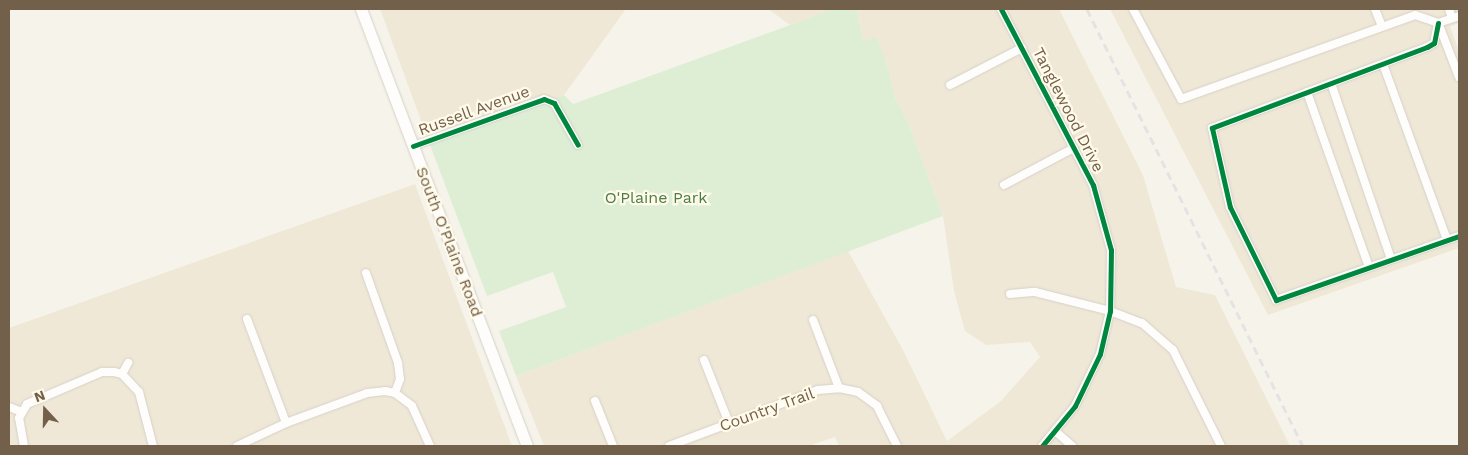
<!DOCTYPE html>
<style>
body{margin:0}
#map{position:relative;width:1468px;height:455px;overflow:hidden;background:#f6f4ea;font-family:"Work Sans",sans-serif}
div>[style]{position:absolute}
.residential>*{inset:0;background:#efe8d7}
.green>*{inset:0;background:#deeed5}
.roads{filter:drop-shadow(0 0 1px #d5d1c8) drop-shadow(0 0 1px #d5d1c8)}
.minor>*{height:8px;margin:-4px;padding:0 4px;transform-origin:4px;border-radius:4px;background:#fefdfc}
.secondary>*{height:11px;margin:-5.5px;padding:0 5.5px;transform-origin:5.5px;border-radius:5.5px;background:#fefdfc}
.rail>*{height:2.5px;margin-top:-1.25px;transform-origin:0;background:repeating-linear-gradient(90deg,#e5e2e4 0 8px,transparent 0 13px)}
.cycleway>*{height:5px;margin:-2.5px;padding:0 2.5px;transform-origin:2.5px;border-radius:2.5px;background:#00873e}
span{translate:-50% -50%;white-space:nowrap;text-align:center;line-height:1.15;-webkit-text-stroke:4.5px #fffaea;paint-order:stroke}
.street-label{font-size:16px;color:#73604a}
.park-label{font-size:16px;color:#4c7e45}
.frame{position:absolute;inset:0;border:10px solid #73604a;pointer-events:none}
.north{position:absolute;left:20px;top:385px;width:50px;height:50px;-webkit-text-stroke:4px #fffaea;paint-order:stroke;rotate:339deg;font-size:14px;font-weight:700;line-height:20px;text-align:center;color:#73604a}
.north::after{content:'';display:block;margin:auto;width:18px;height:22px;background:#73604a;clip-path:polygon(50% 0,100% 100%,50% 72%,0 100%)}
</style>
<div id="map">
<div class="residential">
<div style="clip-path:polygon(380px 9px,626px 9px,564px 95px,430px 145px)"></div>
<div style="clip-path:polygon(768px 9px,836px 9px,790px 25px)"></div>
<div style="clip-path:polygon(857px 9px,1059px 9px,1143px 175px,1176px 287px,1215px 295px,1290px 446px,839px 446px,835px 437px,809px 446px,544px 446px,516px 376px,848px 251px,903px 350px,947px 441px,1001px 401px,1040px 357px,1030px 342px,986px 345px,965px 331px,954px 291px,943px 216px,907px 120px,896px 100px,885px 58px,863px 41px)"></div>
<div style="clip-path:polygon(1110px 9px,1459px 9px,1459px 23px,1450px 26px,1459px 51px,1459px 248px,1268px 315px)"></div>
<div style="clip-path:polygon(415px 184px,512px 446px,9px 446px,9px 328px)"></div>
</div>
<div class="green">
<div style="clip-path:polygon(834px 9px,857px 9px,863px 41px,876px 37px,885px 58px,896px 100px,907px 120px,943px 216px,516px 376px,499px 331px,566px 307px,553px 272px,487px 296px,430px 145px,564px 95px,573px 104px)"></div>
</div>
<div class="roads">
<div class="minor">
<div style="left:1001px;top:9px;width:199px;rotate:62.4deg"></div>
<div style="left:1093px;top:185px;width:67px;rotate:74.5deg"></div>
<div style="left:1111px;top:250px;width:61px;rotate:90.9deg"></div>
<div style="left:1110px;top:311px;width:44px;rotate:103.1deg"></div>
<div style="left:1100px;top:354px;width:58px;rotate:115.7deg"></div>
<div style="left:1075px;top:406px;width:52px;rotate:129.5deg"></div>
<div style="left:1133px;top:9px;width:102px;rotate:61.9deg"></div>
<div style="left:1181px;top:99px;width:249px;rotate:-19.7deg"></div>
<div style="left:1415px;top:15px;width:24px;rotate:19deg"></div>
<div style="left:1375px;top:9px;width:18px;rotate:68deg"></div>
<div style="left:1449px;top:9px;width:9px;rotate:72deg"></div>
<div style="left:1438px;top:23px;width:20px;rotate:101deg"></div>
<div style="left:1434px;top:43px;width:8px;rotate:150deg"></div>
<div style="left:1427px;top:47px;width:230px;rotate:159.4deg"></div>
<div style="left:1212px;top:128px;width:81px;rotate:77.2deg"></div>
<div style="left:1230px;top:207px;width:104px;rotate:63.7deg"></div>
<div style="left:1276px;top:300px;width:194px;rotate:-19.3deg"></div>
<div style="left:1438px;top:23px;width:22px;rotate:-18deg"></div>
<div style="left:1439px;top:25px;width:56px;rotate:69deg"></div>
<div style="left:1383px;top:64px;width:187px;rotate:70deg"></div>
<div style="left:1331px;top:83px;width:186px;rotate:71.2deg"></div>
<div style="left:950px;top:85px;width:81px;rotate:-27.2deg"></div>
<div style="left:1307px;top:92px;width:186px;rotate:70.5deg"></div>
<div style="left:413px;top:146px;width:139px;rotate:-19.7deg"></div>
<div style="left:544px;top:99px;width:11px;rotate:22deg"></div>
<div style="left:554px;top:103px;width:48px;rotate:60.3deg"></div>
<div style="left:1004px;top:185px;width:79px;rotate:-27.9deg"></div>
<div style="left:366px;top:273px;width:96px;rotate:70.4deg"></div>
<div style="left:398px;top:363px;width:16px;rotate:83deg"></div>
<div style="left:400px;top:379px;width:15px;rotate:110deg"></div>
<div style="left:1010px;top:294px;width:25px;rotate:-5deg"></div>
<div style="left:1035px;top:292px;width:77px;rotate:14.2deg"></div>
<div style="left:1110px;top:311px;width:34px;rotate:21deg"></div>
<div style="left:1142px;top:323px;width:41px;rotate:41.1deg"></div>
<div style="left:1173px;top:350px;width:107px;rotate:63.4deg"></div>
<div style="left:247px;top:319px;width:111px;rotate:69.4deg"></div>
<div style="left:813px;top:320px;width:73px;rotate:69.1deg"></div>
<div style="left:704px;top:360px;width:68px;rotate:68.4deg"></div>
<div style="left:122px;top:374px;width:13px;rotate:-61deg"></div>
<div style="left:595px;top:401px;width:48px;rotate:68.2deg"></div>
<div style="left:9px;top:407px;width:14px;rotate:21deg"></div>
<div style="left:1055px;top:431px;width:23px;rotate:41deg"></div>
<div style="left:24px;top:446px;width:28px;rotate:-100deg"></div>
<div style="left:19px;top:418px;width:16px;rotate:-60deg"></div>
<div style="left:27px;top:404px;width:82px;rotate:-23.1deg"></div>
<div style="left:102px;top:372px;width:12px"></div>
<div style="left:114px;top:372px;width:8px;rotate:14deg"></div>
<div style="left:122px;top:374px;width:25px;rotate:47deg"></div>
<div style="left:139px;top:392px;width:56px;rotate:75.5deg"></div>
<div style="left:237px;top:446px;width:54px;rotate:-25.1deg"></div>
<div style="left:286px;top:423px;width:86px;rotate:-20.3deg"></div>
<div style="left:367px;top:393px;width:18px;rotate:-6deg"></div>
<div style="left:385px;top:391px;width:10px;rotate:11deg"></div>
<div style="left:395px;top:393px;width:21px;rotate:37deg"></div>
<div style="left:412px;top:406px;width:44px;rotate:65.8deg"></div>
<div style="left:669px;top:446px;width:159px;rotate:-20.6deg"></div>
<div style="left:818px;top:390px;width:21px;rotate:-5deg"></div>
<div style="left:839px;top:388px;width:19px;rotate:12deg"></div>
<div style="left:858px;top:392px;width:24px;rotate:36deg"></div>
<div style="left:877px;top:406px;width:45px;rotate:63.4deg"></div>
</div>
<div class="secondary">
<div style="left:361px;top:9px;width:467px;rotate:69.2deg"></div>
</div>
</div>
<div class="rail">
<div style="left:1087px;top:9px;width:487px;rotate:63.7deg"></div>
</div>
<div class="cycleway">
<div style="left:1001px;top:9px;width:199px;rotate:62.4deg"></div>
<div style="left:1093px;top:185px;width:67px;rotate:74.5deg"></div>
<div style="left:1111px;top:250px;width:61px;rotate:90.9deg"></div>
<div style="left:1110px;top:311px;width:44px;rotate:103.1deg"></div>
<div style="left:1100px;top:354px;width:58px;rotate:115.7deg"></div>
<div style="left:1075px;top:406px;width:52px;rotate:129.5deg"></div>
<div style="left:1438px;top:23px;width:20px;rotate:101deg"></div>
<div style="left:1434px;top:43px;width:8px;rotate:150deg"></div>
<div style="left:1427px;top:47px;width:230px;rotate:159.4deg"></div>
<div style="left:1212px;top:128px;width:81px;rotate:77.2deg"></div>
<div style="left:1230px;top:207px;width:104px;rotate:63.7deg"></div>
<div style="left:1276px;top:300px;width:194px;rotate:-19.3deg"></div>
<div style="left:413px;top:146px;width:139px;rotate:-19.7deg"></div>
<div style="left:544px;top:99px;width:11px;rotate:22deg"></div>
<div style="left:554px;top:103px;width:48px;rotate:60.3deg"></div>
</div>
<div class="street-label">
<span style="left:1068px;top:110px;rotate:63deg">Tanglewood Drive</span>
<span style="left:474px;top:111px;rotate:-20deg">Russell Avenue</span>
<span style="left:449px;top:242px;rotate:69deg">South O'Plaine Road</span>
<span style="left:767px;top:410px;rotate:-20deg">Country Trail</span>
</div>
<div class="park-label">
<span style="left:656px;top:198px">O'Plaine Park</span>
</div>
<div class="frame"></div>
<div class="north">N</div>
</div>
